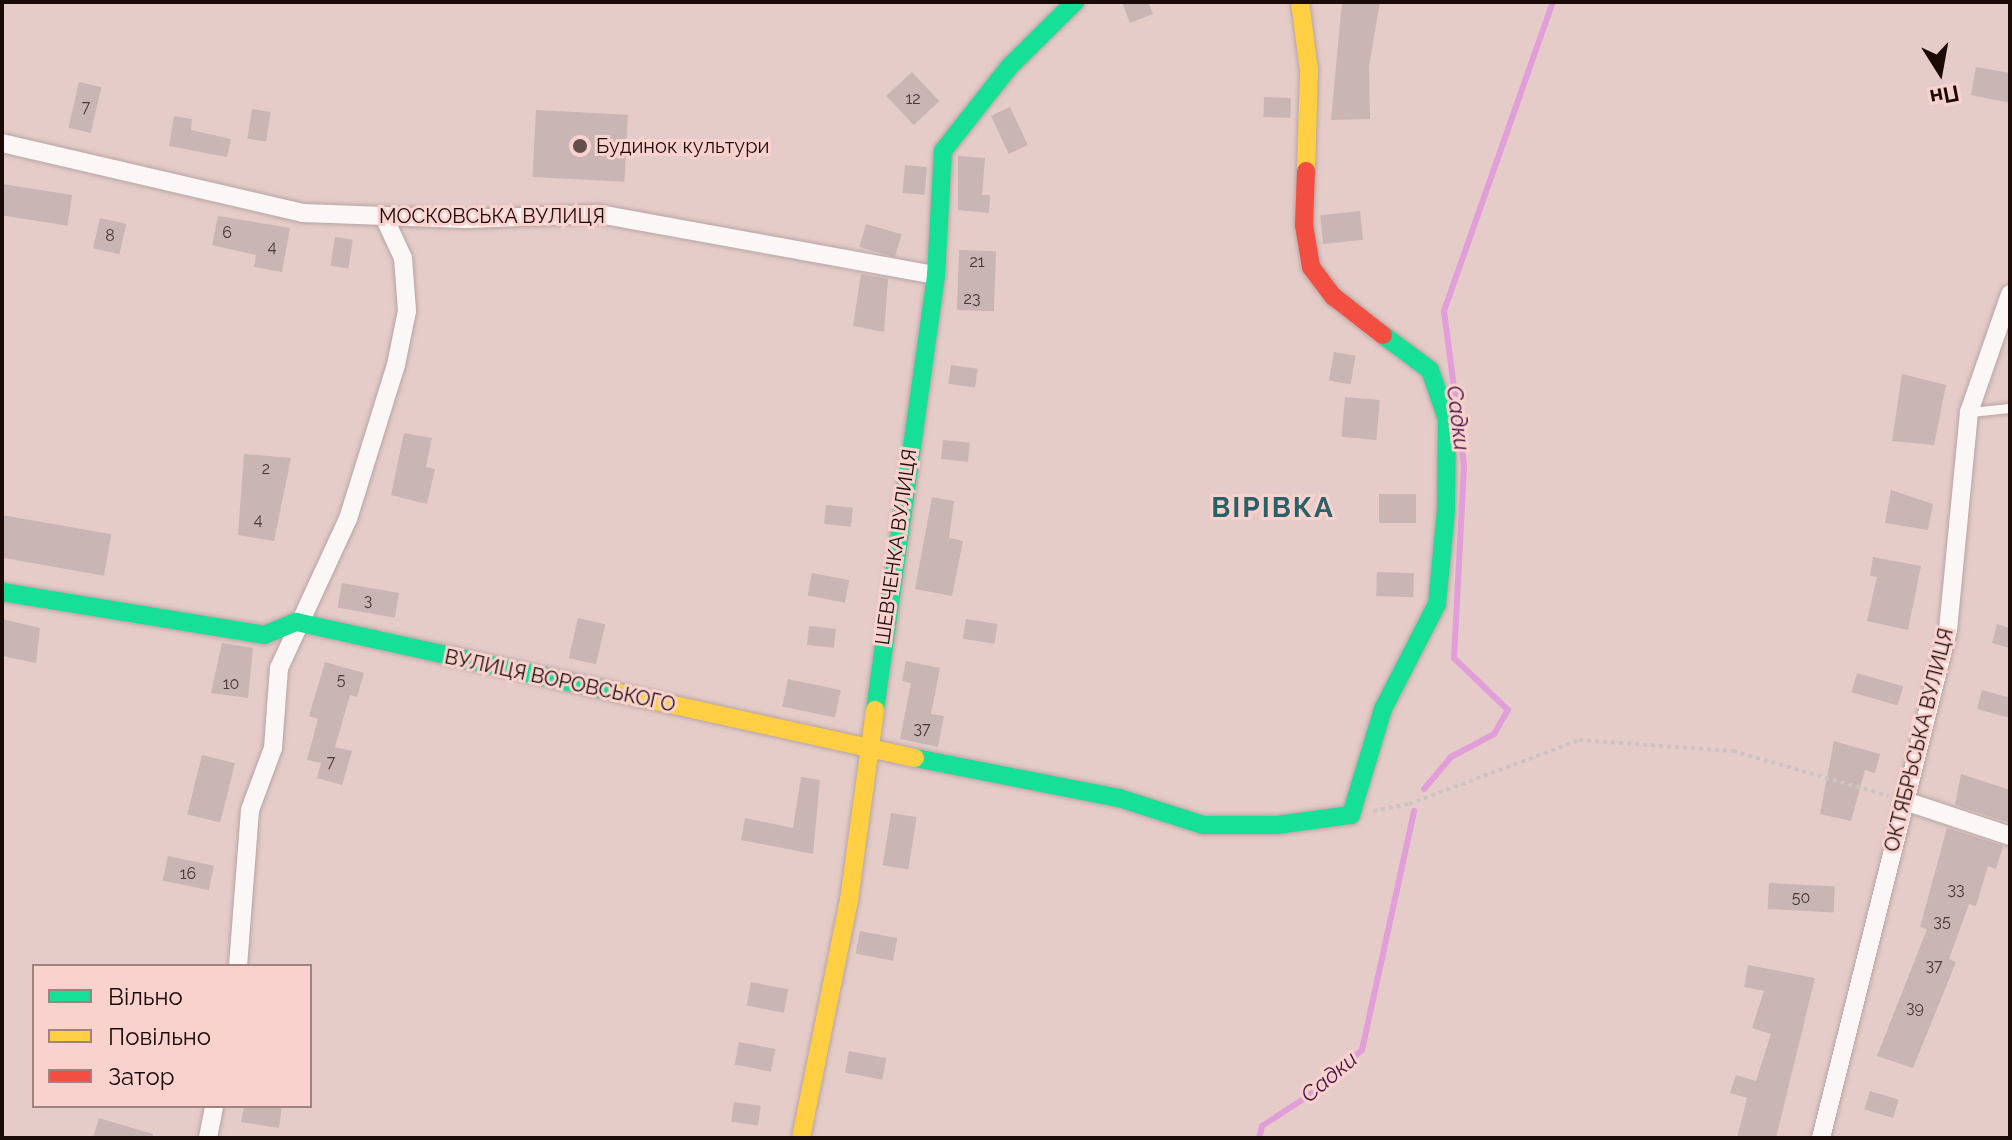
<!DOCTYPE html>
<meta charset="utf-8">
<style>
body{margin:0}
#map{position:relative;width:2012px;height:1140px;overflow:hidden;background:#e5ccc9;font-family:Raleway,sans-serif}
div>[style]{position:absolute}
.stream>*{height:6px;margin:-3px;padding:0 3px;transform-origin:3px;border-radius:3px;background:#e29ed8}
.building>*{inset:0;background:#c9b5b4;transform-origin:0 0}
.path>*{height:4px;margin-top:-2px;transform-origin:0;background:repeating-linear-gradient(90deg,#ccc4c3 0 4px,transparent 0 8px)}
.roads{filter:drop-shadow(0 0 2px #b8a4a2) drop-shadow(0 0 2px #b8a4a2)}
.lane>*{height:9px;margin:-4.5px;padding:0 4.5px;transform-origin:4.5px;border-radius:4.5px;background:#fbf7f7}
.street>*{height:18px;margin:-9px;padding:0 9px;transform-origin:9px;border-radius:9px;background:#fbf7f7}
.fast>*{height:18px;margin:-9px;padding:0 9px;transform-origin:9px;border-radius:9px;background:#16e098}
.slow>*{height:18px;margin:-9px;padding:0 9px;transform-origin:9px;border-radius:9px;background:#ffcf43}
.jam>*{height:18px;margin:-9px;padding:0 9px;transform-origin:9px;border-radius:9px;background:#f24e42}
.dots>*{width:22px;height:22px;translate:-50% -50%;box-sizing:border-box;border:4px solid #f9d2cd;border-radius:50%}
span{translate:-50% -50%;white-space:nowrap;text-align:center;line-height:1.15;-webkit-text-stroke:6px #f9d2cd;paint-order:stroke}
.number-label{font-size:16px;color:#483736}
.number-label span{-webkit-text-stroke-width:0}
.poi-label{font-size:20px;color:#1a0b09}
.left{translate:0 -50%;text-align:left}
.street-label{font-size:20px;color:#1a0b09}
.water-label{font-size:22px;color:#461046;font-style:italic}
.district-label{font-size:28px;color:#296169;font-weight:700;letter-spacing:2px}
.frame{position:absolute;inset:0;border:4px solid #1a0b09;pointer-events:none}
.legend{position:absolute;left:32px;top:964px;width:280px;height:144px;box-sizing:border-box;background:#f9d2cd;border:2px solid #a0827f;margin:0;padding:10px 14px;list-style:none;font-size:24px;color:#1a0b09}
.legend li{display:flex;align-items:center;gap:16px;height:40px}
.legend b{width:40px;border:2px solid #a0827f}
.north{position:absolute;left:1900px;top:32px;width:80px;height:80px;-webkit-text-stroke:6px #f9d2cd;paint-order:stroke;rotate:169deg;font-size:22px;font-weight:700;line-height:32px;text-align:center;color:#1a0b09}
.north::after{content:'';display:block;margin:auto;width:28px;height:36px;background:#1a0b09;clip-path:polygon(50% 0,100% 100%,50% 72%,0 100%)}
</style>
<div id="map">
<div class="stream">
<div style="left:1424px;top:789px;width:42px;rotate:-49.8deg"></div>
<div style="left:1451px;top:757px;width:49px;rotate:-28.1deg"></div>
<div style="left:1494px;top:734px;width:28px;rotate:-60deg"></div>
<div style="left:1508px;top:710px;width:75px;rotate:-136.1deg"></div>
<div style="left:1454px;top:658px;width:193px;rotate:-87deg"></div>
<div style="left:1464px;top:465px;width:155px;rotate:-97.4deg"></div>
<div style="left:1444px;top:311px;width:328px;rotate:-70.6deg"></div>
<div style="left:1259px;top:1138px;width:12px;rotate:-76deg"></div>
<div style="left:1262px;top:1126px;width:59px;rotate:-33.1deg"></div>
<div style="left:1311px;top:1094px;width:67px;rotate:-40.8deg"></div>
<div style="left:1362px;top:1050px;width:245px;rotate:-77.7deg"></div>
</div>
<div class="building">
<div style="clip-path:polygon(1122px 2px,1148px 2px,1153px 14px,1130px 23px)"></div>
<div style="clip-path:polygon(1342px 2px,1380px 2px,1369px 66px,1370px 119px,1331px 120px)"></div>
<div style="clip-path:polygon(1976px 67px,2010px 73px,2010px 103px,1971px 95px)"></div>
<div style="left:912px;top:72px;width:40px;height:35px;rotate:47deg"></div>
<div style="left:79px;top:82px;width:23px;height:47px;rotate:13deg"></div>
<div style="left:1264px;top:97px;width:27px;height:20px;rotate:2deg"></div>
<div style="left:1010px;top:107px;width:42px;height:21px;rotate:65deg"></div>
<div style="left:252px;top:109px;width:19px;height:30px;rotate:9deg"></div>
<div style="left:536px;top:110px;width:92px;height:67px;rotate:3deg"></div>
<div style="clip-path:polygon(174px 116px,192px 119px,191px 130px,231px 139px,227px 157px,169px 146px)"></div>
<div style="clip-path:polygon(958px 156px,985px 158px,982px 195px,990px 195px,989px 213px,958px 210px)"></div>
<div style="left:905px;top:165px;width:22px;height:28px;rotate:5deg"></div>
<div style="left:2px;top:184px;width:71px;height:31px;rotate:9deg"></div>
<div style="left:1360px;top:211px;width:29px;height:40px;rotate:84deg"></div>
<div style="clip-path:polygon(218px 216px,290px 228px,282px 272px,254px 267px,256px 255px,212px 245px)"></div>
<div style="left:100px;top:218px;width:27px;height:31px;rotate:13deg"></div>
<div style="left:866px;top:224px;width:37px;height:24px;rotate:16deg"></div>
<div style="left:335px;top:237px;width:18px;height:29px;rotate:9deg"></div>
<div style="left:959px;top:250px;width:37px;height:60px;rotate:2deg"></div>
<div style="clip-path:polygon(861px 274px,888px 279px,884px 332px,853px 326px)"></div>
<div style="left:1334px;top:352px;width:22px;height:29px;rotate:10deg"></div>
<div style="left:951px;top:365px;width:27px;height:19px;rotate:8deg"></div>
<div style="clip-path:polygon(1902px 374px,1946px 385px,1934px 445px,1892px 441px)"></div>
<div style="left:1345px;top:397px;width:35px;height:40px;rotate:5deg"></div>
<div style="clip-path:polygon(404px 433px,432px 438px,426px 467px,435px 469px,427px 504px,391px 495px)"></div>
<div style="left:943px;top:440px;width:27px;height:19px;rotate:6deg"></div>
<div style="clip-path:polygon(244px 454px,291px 458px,274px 541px,238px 535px)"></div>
<div style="clip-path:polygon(1891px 490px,1933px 504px,1928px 530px,1885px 523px)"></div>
<div style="left:1416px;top:494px;width:29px;height:37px;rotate:90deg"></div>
<div style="clip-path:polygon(932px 497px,954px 501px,949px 538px,963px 541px,952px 596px,915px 589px)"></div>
<div style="left:826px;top:505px;width:27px;height:19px;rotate:6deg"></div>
<div style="left:2px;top:515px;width:111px;height:42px;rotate:10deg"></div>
<div style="clip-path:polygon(1873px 557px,1921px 566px,1908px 630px,1867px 621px,1877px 577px,1870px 576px)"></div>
<div style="left:1377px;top:572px;width:37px;height:24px;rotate:2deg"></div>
<div style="left:812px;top:573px;width:38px;height:23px;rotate:11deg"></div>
<div style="left:342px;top:583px;width:58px;height:25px;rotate:10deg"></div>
<div style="left:578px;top:618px;width:28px;height:41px;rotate:13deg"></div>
<div style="clip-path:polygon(2px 619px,40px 628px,36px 663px,2px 656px)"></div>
<div style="left:966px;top:619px;width:32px;height:20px;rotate:9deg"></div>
<div style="clip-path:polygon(1997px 624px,2010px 628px,2010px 648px,1992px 643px)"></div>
<div style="left:809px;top:626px;width:27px;height:19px;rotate:6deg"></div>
<div style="clip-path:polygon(222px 643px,253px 648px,248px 698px,211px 693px)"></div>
<div style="clip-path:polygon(906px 661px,940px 668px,931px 714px,944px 716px,938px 747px,900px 739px,911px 683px,902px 681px)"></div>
<div style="clip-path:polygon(325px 662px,364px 673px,357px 697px,350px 695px,335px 747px,352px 751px,342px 785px,317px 778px,321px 763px,307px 760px,318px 719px,309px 716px)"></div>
<div style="left:1857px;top:673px;width:48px;height:20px;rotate:16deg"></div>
<div style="left:788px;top:679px;width:54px;height:28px;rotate:12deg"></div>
<div style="clip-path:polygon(1982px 690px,2010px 698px,2010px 718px,1977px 709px)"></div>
<div style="clip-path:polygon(1834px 741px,1880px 754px,1875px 773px,1865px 770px,1851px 821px,1820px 814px)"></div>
<div style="left:202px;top:755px;width:34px;height:61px;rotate:14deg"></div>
<div style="clip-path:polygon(1961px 774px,2010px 790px,2010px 823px,1955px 805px)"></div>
<div style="clip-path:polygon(801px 777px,820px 780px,813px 854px,741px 840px,745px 818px,793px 828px)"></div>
<div style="left:891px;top:813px;width:26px;height:53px;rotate:9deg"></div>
<div style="clip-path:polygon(1947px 828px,2003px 846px,1996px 869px,1988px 866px,1976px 906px,1969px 904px,1949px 959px,1956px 962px,1913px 1068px,1877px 1056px,1927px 929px,1920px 927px)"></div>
<div style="left:168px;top:856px;width:47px;height:25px;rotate:12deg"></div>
<div style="left:1769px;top:883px;width:66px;height:26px;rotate:3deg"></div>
<div style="left:860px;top:931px;width:38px;height:23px;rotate:11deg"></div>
<div style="clip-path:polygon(1748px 965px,1815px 978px,1776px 1138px,1737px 1138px,1747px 1098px,1730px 1093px,1736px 1075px,1756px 1081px,1771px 1034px,1752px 1028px,1764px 991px,1744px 987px)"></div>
<div style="left:751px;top:982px;width:38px;height:24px;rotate:11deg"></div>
<div style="left:739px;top:1042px;width:37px;height:23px;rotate:11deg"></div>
<div style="left:849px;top:1051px;width:38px;height:22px;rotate:11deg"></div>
<div style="left:1870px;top:1091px;width:30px;height:19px;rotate:17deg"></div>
<div style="left:734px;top:1102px;width:27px;height:20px;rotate:8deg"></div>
<div style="clip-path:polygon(244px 1106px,282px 1106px,279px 1128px,241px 1122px)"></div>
<div style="clip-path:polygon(99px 1118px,153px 1134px,152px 1138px,93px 1138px)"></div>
</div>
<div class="path">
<div style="left:1373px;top:811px;width:37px;rotate:-11deg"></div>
<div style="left:1409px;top:804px;width:182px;rotate:-20.6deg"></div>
<div style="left:1579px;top:740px;width:154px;rotate:4.1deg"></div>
<div style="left:1733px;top:751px;width:162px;rotate:16.1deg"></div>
</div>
<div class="roads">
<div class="lane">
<div style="left:1970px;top:412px;width:40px;rotate:-5.7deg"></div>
</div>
<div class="street">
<div style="left:2px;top:143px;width:309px;rotate:13.1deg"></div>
<div style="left:303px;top:213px;width:163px;rotate:2.1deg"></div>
<div style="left:466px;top:219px;width:133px;rotate:-2.2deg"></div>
<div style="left:599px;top:214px;width:342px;rotate:10.3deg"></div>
<div style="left:1905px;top:801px;width:111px;rotate:18.4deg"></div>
<div style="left:238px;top:966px;width:156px;rotate:-85.6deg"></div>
<div style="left:250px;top:810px;width:66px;rotate:-69.6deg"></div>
<div style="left:273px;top:748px;width:80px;rotate:-85.7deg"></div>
<div style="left:279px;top:668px;width:164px;rotate:-65.2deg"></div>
<div style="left:348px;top:519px;width:161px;rotate:-72.7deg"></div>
<div style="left:396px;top:365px;width:55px;rotate:-78.5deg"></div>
<div style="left:407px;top:311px;width:53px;rotate:-94.3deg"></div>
<div style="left:403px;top:258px;width:45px;rotate:-114.9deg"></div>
<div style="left:208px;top:1138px;width:33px;rotate:-79deg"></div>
<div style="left:1821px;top:1138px;width:524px;rotate:-75.96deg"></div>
<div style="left:1948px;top:630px;width:219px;rotate:-84.5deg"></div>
<div style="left:1969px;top:412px;width:125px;rotate:-70.8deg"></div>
</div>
<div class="fast">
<div style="left:2px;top:592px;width:266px;rotate:9.3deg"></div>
<div style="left:264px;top:635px;width:35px;rotate:-22deg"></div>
<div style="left:296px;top:622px;width:331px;rotate:12.4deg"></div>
<div style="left:875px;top:710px;width:439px;rotate:-82deg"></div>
<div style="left:936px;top:275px;width:124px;rotate:-86.8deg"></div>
<div style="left:943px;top:151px;width:107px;rotate:-51.8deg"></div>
<div style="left:1009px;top:67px;width:93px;rotate:-44.6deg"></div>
<div style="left:915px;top:758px;width:208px;rotate:11.1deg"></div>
<div style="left:1119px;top:798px;width:88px;rotate:17.8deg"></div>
<div style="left:1203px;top:825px;width:74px"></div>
<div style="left:1277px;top:825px;width:75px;rotate:-7.7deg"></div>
<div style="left:1351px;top:815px;width:111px;rotate:-73.2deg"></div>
<div style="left:1383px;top:709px;width:118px;rotate:-62.8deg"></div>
<div style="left:1437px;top:604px;width:93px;rotate:-84.5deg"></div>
<div style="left:1446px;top:511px;width:92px;rotate:-89.4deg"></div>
<div style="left:1447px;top:419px;width:52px;rotate:-109.1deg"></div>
<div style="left:1430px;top:370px;width:59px;rotate:-143.3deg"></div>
</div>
<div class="slow">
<div style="left:1300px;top:2px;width:69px;rotate:82.5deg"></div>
<div style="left:1309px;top:70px;width:101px;rotate:91.7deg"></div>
<div style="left:619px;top:693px;width:303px;rotate:12.4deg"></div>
<div style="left:801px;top:1138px;width:243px;rotate:-78.6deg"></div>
<div style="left:849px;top:900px;width:192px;rotate:-82.2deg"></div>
</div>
<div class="jam">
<div style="left:1306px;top:171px;width:54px;rotate:92.1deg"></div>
<div style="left:1304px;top:225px;width:43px;rotate:80.5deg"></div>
<div style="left:1311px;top:267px;width:38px;rotate:53deg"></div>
<div style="left:1334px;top:297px;width:62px;rotate:37.8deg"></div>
</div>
</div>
<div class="dots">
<div style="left:580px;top:146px;background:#614f4c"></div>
</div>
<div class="number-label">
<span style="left:913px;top:99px">12</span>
<span style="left:86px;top:107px">7</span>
<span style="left:227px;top:233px">6</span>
<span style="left:110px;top:236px">8</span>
<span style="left:272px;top:247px">4</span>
<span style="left:977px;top:262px">21</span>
<span style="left:972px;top:299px">23</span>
<span style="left:266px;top:469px">2</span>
<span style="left:258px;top:520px">4</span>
<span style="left:368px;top:601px">3</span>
<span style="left:341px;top:680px">5</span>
<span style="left:231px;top:684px">10</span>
<span style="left:922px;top:729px">37</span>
<span style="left:331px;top:762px">7</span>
<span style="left:188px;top:874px">16</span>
<span style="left:1956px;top:890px">33</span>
<span style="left:1801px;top:898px">50</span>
<span style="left:1942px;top:922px">35</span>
<span style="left:1934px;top:966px">37</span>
<span style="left:1915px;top:1008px">39</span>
</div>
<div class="poi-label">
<span class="left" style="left:596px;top:146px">Будинок культури</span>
</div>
<div class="street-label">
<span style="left:492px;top:216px">МОСКОВСЬКА ВУЛИЦЯ</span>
<span style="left:896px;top:547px;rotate:-82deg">ШЕВЧЕНКА ВУЛИЦЯ</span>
<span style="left:560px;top:681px;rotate:12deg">ВУЛИЦЯ ВОРОВСЬКОГО</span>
<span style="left:1919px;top:740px;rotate:-76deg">ОКТЯБРЬСЬКА ВУЛИЦЯ</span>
</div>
<div class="water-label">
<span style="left:1458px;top:418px;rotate:83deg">Садки</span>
<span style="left:1329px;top:1077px;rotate:-40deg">Садки</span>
</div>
<div class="district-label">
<span style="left:1273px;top:508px">ВІРІВКА</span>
</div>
<div class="frame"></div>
<ul class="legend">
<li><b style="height:10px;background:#16e098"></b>Вільно</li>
<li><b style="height:10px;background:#ffcf43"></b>Повільно</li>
<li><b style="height:10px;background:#f24e42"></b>Затор</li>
</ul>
<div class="north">Пн</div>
</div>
